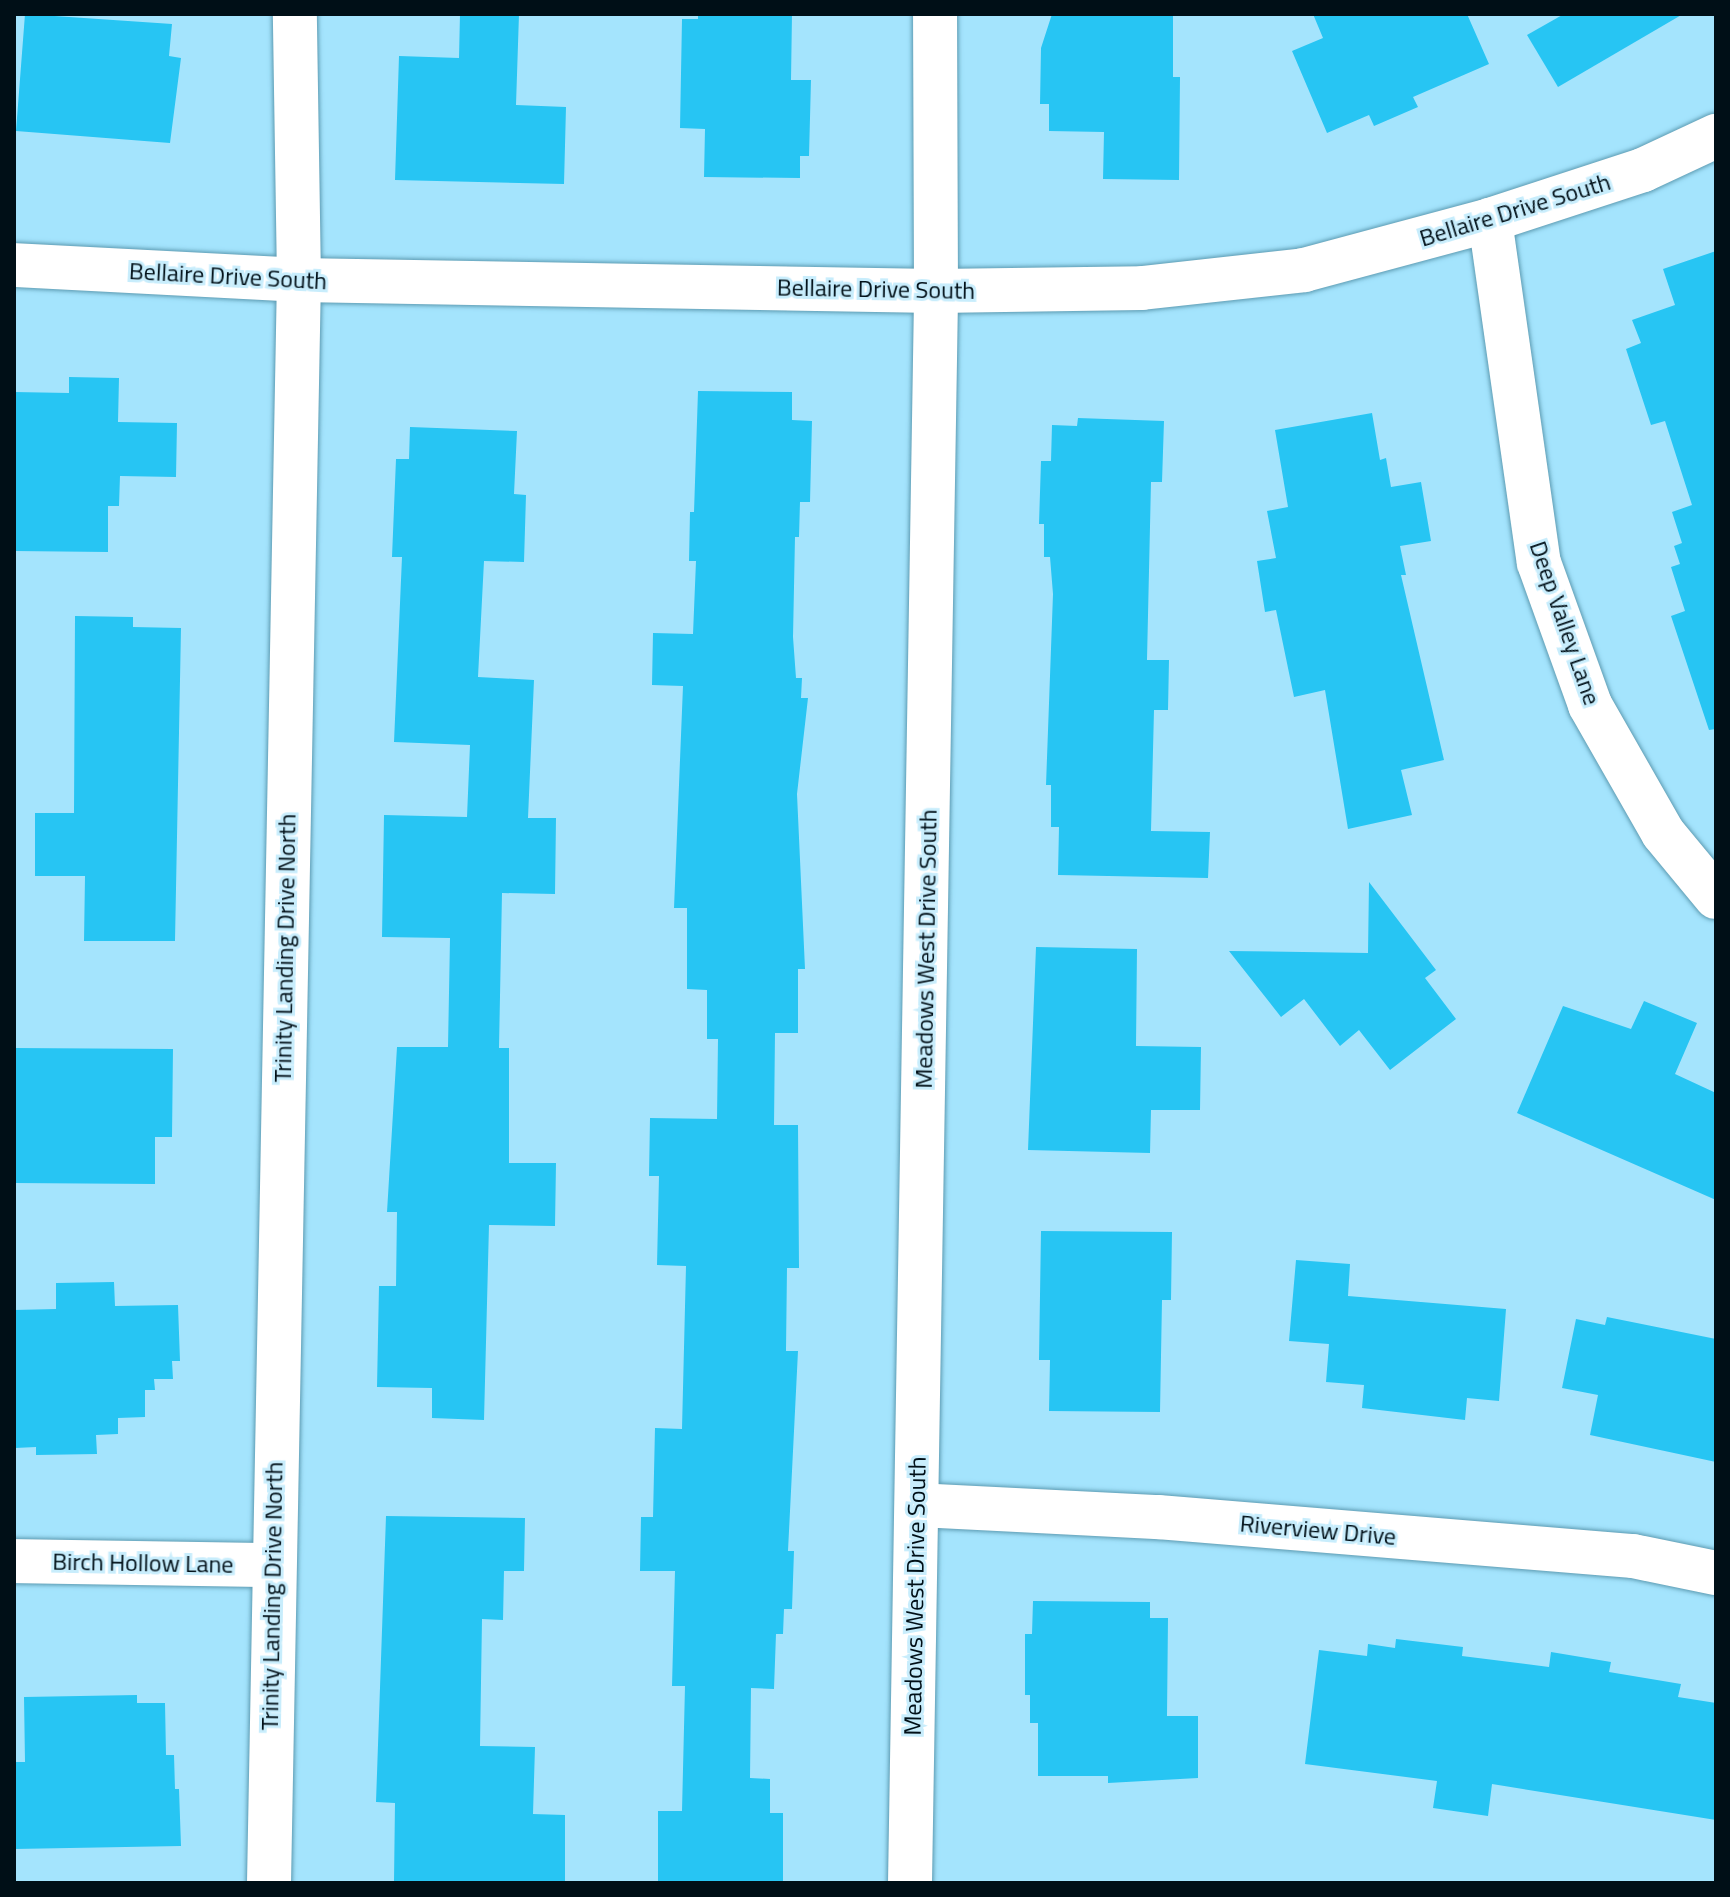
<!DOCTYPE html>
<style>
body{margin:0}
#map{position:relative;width:1730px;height:1897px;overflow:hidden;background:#a4e4fd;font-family:"Titillium Web",sans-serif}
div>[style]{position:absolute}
.building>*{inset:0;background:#27c5f3}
.roads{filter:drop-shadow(0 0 2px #5d9bb2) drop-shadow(0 0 2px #5d9bb2)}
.street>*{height:44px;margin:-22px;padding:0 22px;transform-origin:22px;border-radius:22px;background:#fff}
.secondary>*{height:44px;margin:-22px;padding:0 22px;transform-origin:22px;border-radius:22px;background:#fff}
span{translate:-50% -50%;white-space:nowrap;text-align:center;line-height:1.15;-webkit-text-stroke:6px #c8edfc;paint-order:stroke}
.street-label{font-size:24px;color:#000f17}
.frame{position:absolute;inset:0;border:16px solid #000f17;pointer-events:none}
</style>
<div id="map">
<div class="building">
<div style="clip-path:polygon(25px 14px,172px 24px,169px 56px,181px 58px,170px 143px,16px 131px)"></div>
<div style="clip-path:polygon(460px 14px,519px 14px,516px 105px,566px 107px,564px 184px,395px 180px,399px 56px,459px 58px)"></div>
<div style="clip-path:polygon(698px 14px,792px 14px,791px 80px,811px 80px,809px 156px,800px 156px,800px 178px,704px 177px,705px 129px,680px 128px,682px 19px,698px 19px)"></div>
<div style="clip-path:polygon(1052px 14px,1173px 14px,1173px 77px,1180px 77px,1179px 180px,1103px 179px,1104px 132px,1049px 131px,1049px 104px,1040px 104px,1041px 48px)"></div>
<div style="clip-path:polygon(1313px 14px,1467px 14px,1489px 64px,1413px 97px,1418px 107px,1374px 126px,1369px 115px,1327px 133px,1292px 51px,1323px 38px)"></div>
<div style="clip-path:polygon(1564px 14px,1683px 14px,1558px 87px,1527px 35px)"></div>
<div style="clip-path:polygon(1716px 251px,1716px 729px,1709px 730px,1671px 616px,1685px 611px,1671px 567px,1680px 564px,1674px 546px,1682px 543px,1672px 512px,1692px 505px,1665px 421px,1651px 425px,1626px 349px,1641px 343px,1632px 320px,1675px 305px,1663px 269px)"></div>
<div style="clip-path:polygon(69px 377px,119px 378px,118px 422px,177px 423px,176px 477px,120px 476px,119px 506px,108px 506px,108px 552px,14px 551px,14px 392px,69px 393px)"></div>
<div style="clip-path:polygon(698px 391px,792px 392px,792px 420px,812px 421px,810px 502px,800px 502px,799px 537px,795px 537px,793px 637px,796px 678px,802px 678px,801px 698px,808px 698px,797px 794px,805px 969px,798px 969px,798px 1033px,775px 1033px,774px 1125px,798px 1125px,799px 1268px,787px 1268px,786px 1351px,798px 1351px,788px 1551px,794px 1551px,792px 1609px,784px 1609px,783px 1634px,776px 1634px,774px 1689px,751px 1688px,750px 1778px,770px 1779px,770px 1813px,783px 1813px,783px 1883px,658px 1883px,658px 1811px,682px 1811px,685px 1686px,672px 1686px,675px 1571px,640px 1571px,641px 1517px,653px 1517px,655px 1428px,682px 1429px,686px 1266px,657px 1265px,659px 1176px,649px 1176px,650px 1118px,717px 1119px,718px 1039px,707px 1039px,707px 990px,687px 989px,687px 908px,674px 908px,683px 686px,652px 685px,653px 633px,693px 634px,696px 561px,689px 561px,690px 512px,694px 512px)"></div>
<div style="clip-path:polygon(1372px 413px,1380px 460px,1386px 458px,1391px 487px,1421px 482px,1431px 541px,1400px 546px,1406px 575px,1401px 575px,1444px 760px,1401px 770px,1412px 815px,1348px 829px,1325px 690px,1294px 697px,1276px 610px,1265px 612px,1257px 561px,1276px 558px,1267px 511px,1288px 507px,1275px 430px)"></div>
<div style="clip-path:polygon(1078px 418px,1164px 421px,1162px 482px,1151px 482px,1147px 660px,1169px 660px,1168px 710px,1154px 710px,1151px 831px,1210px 832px,1208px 878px,1058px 875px,1059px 827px,1051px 827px,1051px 785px,1046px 785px,1053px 594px,1050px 557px,1044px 557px,1044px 524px,1039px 524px,1041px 461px,1051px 461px,1052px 425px,1077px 426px)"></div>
<div style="clip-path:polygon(410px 427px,517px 431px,514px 494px,526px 495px,524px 562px,484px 561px,478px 677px,534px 680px,528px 818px,556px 818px,555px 894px,502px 893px,499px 1048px,509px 1048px,509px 1163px,556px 1163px,555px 1226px,489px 1225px,484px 1420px,432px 1418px,432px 1388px,377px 1387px,379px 1286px,396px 1286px,397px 1212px,387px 1212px,397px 1047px,448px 1047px,450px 938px,382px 937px,384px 815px,467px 817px,470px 745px,394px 742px,402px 557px,392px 557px,396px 459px,409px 459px)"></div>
<div style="clip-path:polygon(75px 616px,133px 617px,133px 627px,181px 628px,175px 941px,84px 941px,85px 876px,35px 876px,35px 813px,74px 813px)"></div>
<div style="clip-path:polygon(1369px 882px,1436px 970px,1425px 978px,1456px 1019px,1390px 1070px,1359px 1030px,1340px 1046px,1304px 999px,1281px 1017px,1229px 951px,1368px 953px)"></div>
<div style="clip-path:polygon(1036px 947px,1137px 949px,1136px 1046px,1201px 1047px,1200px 1110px,1151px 1110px,1150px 1153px,1028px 1150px)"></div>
<div style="clip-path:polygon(1644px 1001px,1697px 1023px,1675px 1074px,1716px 1093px,1716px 1200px,1517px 1113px,1563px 1006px,1631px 1029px)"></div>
<div style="clip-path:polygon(14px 1048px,173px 1049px,172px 1137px,155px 1137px,155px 1184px,14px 1183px)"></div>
<div style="clip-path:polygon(1041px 1231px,1172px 1232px,1171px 1300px,1162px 1300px,1160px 1412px,1049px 1411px,1050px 1360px,1039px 1360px)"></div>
<div style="clip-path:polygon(1296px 1260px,1350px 1264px,1348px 1296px,1506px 1309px,1499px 1401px,1467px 1398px,1465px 1420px,1362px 1408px,1364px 1385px,1326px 1382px,1329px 1344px,1289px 1341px)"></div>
<div style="clip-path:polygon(114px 1282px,115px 1306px,178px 1305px,180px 1361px,172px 1361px,173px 1379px,154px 1379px,155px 1390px,145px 1390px,145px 1417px,118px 1418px,118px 1434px,96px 1435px,97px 1454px,36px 1455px,36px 1447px,15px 1448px,14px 1310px,56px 1309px,56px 1283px)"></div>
<div style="clip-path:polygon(1607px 1317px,1716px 1339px,1716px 1462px,1590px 1435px,1598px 1395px,1562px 1388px,1576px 1319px,1605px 1325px)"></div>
<div style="clip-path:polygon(386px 1516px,525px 1518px,524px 1571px,504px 1571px,503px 1620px,482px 1619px,480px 1746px,535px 1747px,533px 1814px,565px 1815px,565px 1883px,394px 1881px,395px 1803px,376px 1802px)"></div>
<div style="clip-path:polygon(1033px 1601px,1150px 1602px,1150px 1618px,1168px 1618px,1167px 1716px,1198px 1716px,1198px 1778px,1108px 1783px,1108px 1776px,1038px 1776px,1038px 1723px,1030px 1723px,1030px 1695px,1025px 1695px,1025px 1634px,1032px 1634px)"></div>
<div style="clip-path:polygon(1396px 1639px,1463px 1647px,1462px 1656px,1549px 1667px,1551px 1652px,1611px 1662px,1609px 1672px,1681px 1684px,1678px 1697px,1716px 1703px,1716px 1820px,1492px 1784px,1488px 1816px,1433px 1808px,1437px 1781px,1305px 1764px,1319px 1650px,1367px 1656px,1368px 1644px,1395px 1648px)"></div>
<div style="clip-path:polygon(137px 1695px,137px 1703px,165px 1703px,166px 1755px,174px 1755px,175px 1789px,179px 1789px,181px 1846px,14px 1849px,14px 1762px,25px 1762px,24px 1697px)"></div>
</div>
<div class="roads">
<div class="street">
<div style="left:1490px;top:220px;width:346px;rotate:81.9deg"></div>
<div style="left:1539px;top:563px;width:151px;rotate:70.2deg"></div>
<div style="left:1590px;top:705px;width:147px;rotate:60.3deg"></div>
<div style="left:1663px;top:833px;width:83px;rotate:50.4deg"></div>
<div style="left:917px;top:1505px;width:241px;rotate:2.9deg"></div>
<div style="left:1158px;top:1517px;width:477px;rotate:4.7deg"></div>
<div style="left:1633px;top:1556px;width:85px;rotate:11.6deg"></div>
<div style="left:14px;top:1561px;width:258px;rotate:0.9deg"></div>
<div style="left:269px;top:1883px;width:1603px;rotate:-88.93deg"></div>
<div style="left:299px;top:280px;width:266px;rotate:-90.9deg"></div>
<div style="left:910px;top:1883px;width:1592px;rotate:-89.06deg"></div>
<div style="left:936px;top:291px;width:277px;rotate:-90.2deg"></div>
</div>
<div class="secondary">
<div style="left:14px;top:265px;width:285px;rotate:3deg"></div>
<div style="left:299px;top:280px;width:637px;rotate:0.99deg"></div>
<div style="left:936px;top:291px;width:206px;rotate:-0.8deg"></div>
<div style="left:1142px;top:288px;width:163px;rotate:-6.3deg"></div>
<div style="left:1304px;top:270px;width:193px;rotate:-15deg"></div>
<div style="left:1490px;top:220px;width:161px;rotate:-18.1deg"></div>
<div style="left:1643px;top:170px;width:81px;rotate:-25deg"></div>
</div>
</div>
<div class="street-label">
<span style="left:1515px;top:210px;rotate:-17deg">Bellaire Drive South</span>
<span style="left:228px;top:276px;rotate:3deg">Bellaire Drive South</span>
<span style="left:876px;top:289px;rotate:1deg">Bellaire Drive South</span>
<span style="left:1565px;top:623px;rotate:71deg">Deep Valley Lane</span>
<span style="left:285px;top:948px;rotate:-89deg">Trinity Landing Drive North</span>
<span style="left:926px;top:949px;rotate:-89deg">Meadows West Drive South</span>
<span style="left:1318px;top:1530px;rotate:5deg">Riverview Drive</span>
<span style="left:143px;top:1563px;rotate:1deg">Birch Hollow Lane</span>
<span style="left:272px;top:1596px;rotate:-89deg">Trinity Landing Drive North</span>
<span style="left:915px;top:1596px;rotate:-89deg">Meadows West Drive South</span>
</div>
<div class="frame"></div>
</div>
